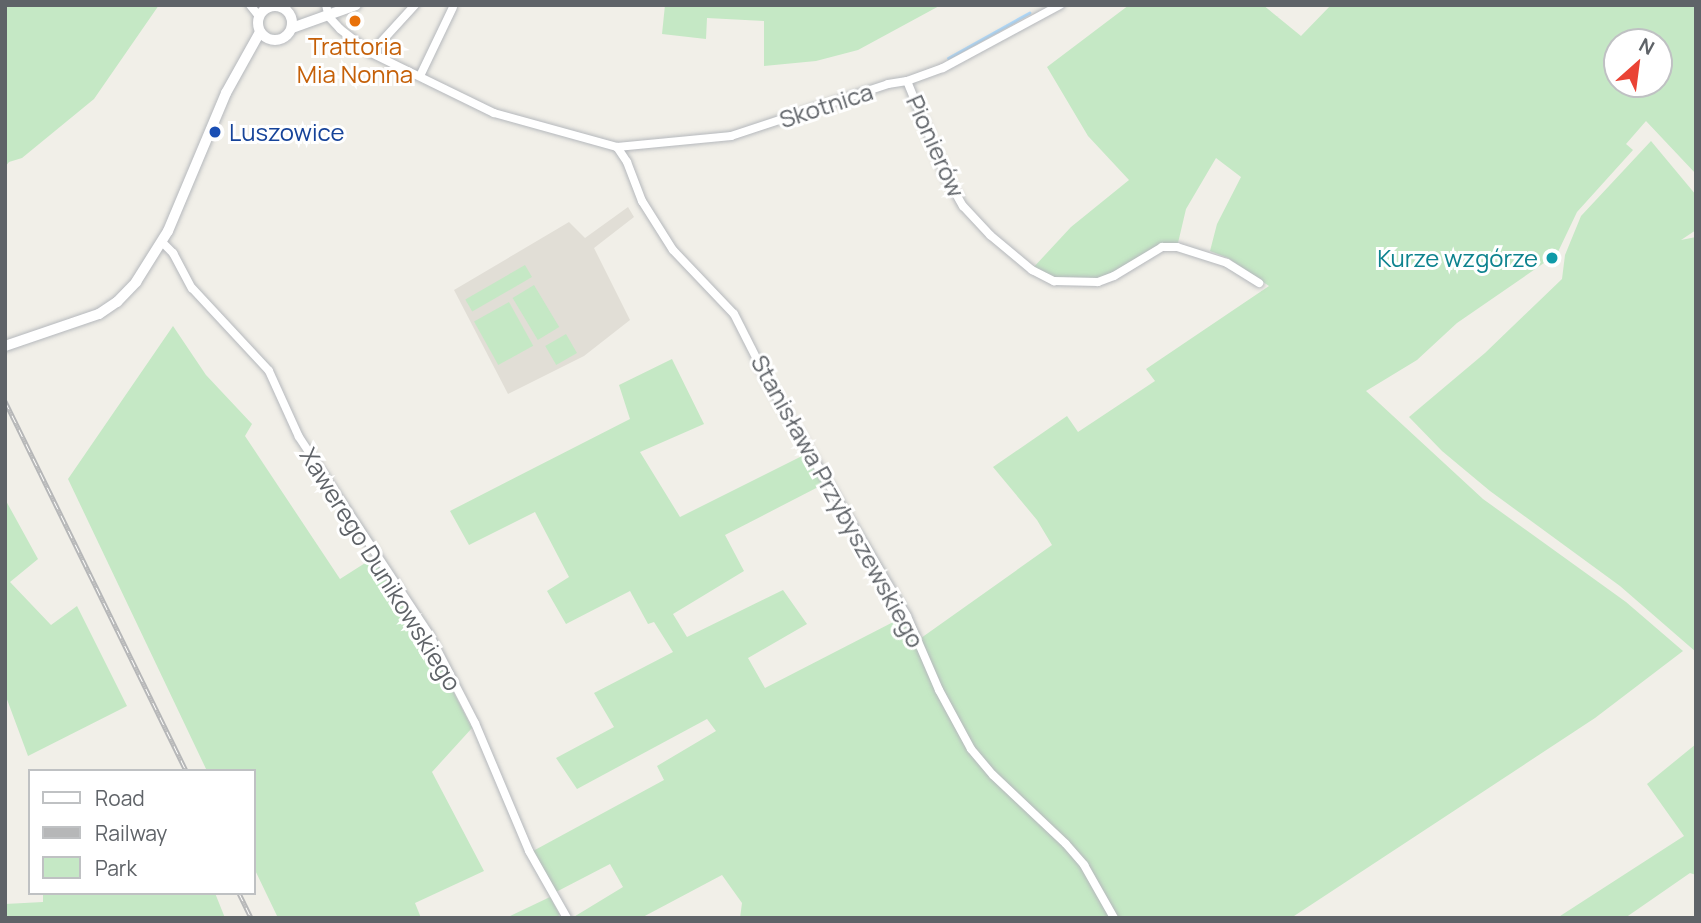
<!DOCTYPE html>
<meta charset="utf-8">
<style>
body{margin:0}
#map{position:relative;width:1701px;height:923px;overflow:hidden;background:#f1efe8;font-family:Manrope,sans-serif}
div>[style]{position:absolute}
.education>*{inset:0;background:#e1ded6}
.green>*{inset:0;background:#c5e8c5;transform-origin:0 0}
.stream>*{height:2.5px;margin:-1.25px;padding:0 1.25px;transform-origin:1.25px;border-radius:1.25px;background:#aadaff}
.roads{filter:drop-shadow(0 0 2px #b5b8bc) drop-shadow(0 0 2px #b5b8bc)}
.street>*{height:8px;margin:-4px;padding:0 4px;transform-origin:4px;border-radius:4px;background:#fff}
.secondary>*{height:10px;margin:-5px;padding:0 5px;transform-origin:5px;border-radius:5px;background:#fff}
.secondary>.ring{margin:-5px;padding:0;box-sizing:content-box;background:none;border:10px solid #fff;border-radius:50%}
.rail>*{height:5px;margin-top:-2.5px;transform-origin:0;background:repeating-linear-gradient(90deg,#fff 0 8px,#b6b7b8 0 16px);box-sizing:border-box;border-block:2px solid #b6b7b8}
.dots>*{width:19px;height:19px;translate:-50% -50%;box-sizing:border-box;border:4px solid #fff;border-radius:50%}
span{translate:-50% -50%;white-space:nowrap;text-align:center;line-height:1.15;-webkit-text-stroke:6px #fff;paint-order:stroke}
.food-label{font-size:24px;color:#c56008}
.street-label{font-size:24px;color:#5f6368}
.transit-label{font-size:24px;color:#164399}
.left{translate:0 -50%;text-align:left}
.culture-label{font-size:24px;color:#0d838f}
.right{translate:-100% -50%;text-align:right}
.frame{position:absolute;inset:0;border:7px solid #5f6368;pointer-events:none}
.legend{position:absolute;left:28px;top:769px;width:228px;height:126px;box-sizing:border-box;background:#fff;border:2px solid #bfc1c3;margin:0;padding:9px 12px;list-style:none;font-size:21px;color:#5f6368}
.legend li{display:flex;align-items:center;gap:14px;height:35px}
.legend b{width:35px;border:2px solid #bfc1c3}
.north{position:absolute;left:1603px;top:28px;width:70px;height:70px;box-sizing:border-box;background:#fff;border:2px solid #bfc1c3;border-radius:50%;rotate:28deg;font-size:19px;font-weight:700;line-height:28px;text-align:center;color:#5f6368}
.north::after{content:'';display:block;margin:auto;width:24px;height:32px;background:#ea4335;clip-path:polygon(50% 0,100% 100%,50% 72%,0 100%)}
</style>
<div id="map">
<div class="education">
<div style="clip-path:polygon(628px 207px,634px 217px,594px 248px,630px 320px,584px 356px,508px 394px,454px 290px,569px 222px,585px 238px)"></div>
</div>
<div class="green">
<div style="clip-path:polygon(5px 5px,159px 5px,94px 99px,22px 158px,9px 162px,5px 167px)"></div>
<div style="clip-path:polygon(665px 5px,941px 5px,858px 50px,816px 61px,764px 66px,764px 21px,707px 18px,706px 39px,662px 34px)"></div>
<div style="clip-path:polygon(evenodd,1129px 5px,1263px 5px,1301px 36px,1331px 5px,1696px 5px,1696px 174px,1646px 121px,1626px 144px,1633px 150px,1577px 212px,1557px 254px,1457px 323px,1417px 360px,1366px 391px,1483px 499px,1626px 602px,1683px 651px,1595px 718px,1291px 918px,740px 918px,742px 903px,722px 875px,641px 918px,572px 918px,623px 887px,610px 864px,556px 892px,533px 851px,664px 780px,657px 766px,716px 731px,707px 719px,577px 789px,556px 758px,614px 727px,594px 693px,673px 652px,654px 622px,648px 624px,630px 591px,566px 624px,547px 591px,569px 577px,535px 512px,469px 545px,450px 511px,630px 419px,619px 385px,672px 359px,704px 424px,640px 452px,680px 517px,806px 454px,824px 484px,725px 535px,744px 571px,673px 614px,687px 637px,783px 590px,807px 624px,748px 658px,765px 688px,901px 618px,914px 643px,1052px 545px,1037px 520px,993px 467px,1067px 416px,1078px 432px,1155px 381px,1146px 369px,1269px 286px,1228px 258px,1210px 251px,1217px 224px,1241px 177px,1216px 158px,1186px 209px,1178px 243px,1161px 244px,1110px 275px,1092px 280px,1053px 279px,1032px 269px,1071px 227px,1129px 180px,1088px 136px,1047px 67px,1129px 5px,1617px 42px,1659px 42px,1659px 84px,1617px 84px,1617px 42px)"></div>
<div style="clip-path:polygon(1651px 141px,1696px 195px,1696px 230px,1681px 240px,1696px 237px,1696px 652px,1620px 586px,1490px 491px,1442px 451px,1409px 417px,1485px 353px,1562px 279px,1565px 255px,1581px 216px)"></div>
<div style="left:525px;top:265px;width:14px;height:69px;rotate:60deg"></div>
<div style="left:534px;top:285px;width:49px;height:25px;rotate:59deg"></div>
<div style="left:509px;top:302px;width:50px;height:40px;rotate:61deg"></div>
<div style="clip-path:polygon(173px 326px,206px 375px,252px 424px,245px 436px,340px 579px,373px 558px,424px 635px,472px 728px,432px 772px,484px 871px,415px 903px,421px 918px,278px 918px,254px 868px,254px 771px,207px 771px,68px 479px)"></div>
<div style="left:566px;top:334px;width:22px;height:24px;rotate:60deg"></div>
<div style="clip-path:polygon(5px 499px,38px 559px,10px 582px,51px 625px,77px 606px,127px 706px,28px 756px,5px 694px)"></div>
<div style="clip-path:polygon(1696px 744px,1696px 875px,1690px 873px,1625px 918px,1557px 918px,1684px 836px,1647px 784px)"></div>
<div style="clip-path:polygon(43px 893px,215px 893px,225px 918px,5px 918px,5px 904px,43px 902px)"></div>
<div style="clip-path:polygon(550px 897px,560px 915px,554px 918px,506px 918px)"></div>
</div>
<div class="stream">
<div style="left:948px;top:58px;width:93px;rotate:-29.1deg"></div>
</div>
<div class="roads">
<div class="street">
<div style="left:250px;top:5px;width:14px;rotate:51deg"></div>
<div style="left:264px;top:5px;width:4px;rotate:27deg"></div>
<div style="left:326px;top:5px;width:12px;rotate:76deg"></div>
<div style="left:329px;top:17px;width:16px;rotate:47deg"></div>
<div style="left:340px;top:29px;width:39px;rotate:38deg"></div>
<div style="left:371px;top:53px;width:137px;rotate:26deg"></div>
<div style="left:494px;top:113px;width:128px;rotate:15.5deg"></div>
<div style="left:617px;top:147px;width:115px;rotate:-5.5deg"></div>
<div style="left:731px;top:136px;width:165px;rotate:-18.3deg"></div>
<div style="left:888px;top:84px;width:19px;rotate:-9deg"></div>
<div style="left:907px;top:81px;width:38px;rotate:-20deg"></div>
<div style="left:943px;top:68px;width:133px;rotate:-28.3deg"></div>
<div style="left:371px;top:53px;width:65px;rotate:-47.5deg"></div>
<div style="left:420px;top:76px;width:76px;rotate:-64.4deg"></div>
<div style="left:907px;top:81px;width:100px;rotate:67.8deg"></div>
<div style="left:945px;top:174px;width:37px;rotate:61deg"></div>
<div style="left:963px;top:206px;width:40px;rotate:47deg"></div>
<div style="left:990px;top:235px;width:55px;rotate:39.8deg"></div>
<div style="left:1032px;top:270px;width:25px;rotate:27deg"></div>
<div style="left:1054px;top:281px;width:44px;rotate:1.3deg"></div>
<div style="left:1098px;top:282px;width:17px;rotate:-21deg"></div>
<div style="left:1114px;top:276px;width:56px;rotate:-31.1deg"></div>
<div style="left:1162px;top:247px;width:15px"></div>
<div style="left:1177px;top:247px;width:52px;rotate:17.7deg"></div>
<div style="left:1227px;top:263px;width:38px;rotate:32deg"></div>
<div style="left:617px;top:147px;width:18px;rotate:56deg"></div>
<div style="left:627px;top:162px;width:42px;rotate:69deg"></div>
<div style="left:642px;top:201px;width:58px;rotate:57.7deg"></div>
<div style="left:673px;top:250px;width:88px;rotate:46.4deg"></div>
<div style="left:734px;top:314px;width:82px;rotate:63.1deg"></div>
<div style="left:771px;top:387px;width:266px;rotate:59.3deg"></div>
<div style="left:907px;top:616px;width:81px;rotate:66.6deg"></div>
<div style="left:939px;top:690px;width:67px;rotate:61.5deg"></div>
<div style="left:971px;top:749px;width:34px;rotate:50deg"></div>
<div style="left:993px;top:775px;width:100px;rotate:43.4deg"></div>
<div style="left:1066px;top:844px;width:28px;rotate:49deg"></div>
<div style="left:1084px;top:865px;width:61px;rotate:60.5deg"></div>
<div style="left:162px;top:242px;width:16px;rotate:45deg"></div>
<div style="left:173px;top:253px;width:40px;rotate:62deg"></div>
<div style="left:192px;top:288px;width:113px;rotate:47.1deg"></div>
<div style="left:269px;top:371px;width:72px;rotate:65.6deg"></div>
<div style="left:299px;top:437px;width:238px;rotate:56.6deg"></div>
<div style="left:430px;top:636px;width:98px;rotate:62.7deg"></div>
<div style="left:475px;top:723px;width:139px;rotate:67.1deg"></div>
<div style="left:529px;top:851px;width:77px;rotate:60.4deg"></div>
</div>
<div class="secondary">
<div class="ring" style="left:258px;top:6px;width:24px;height:24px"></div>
<div style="left:292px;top:28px;width:68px;rotate:-19.8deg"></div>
<div style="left:5px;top:346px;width:99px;rotate:-18.8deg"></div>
<div style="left:99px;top:314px;width:22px;rotate:-34deg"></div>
<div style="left:117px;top:302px;width:28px;rotate:-46deg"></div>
<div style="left:136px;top:282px;width:60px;rotate:-57.9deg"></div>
<div style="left:168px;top:231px;width:150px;rotate:-67.2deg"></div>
<div style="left:226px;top:93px;width:70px;rotate:-60.9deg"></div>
</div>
</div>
<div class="rail">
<div style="left:5px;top:401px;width:412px;rotate:63.9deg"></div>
<div style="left:239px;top:893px;width:28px;rotate:64deg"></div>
</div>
<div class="dots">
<div style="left:355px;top:21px;background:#e8710a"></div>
<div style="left:215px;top:132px;background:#1a4fb4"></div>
<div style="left:1552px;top:258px;background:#0f9aa8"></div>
</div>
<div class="food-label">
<span style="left:355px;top:60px">Trattoria<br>Mia Nonna</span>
</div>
<div class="street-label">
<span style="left:826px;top:105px;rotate:-18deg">Skotnica</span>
<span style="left:936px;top:146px;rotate:66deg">Pionierów</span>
<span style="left:838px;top:501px;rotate:61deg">Stanisława Przybyszewskiego</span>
<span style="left:381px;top:569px;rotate:58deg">Xawerego Dunikowskiego</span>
</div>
<div class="transit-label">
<span class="left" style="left:229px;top:132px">Luszowice</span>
</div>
<div class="culture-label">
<span class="right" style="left:1538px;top:258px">Kurze wzgórze</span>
</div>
<div class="frame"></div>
<ul class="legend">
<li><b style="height:9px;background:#fff"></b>Road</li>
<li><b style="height:9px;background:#b6b7b8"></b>Railway</li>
<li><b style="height:19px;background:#c5e8c5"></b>Park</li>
</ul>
<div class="north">N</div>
</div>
